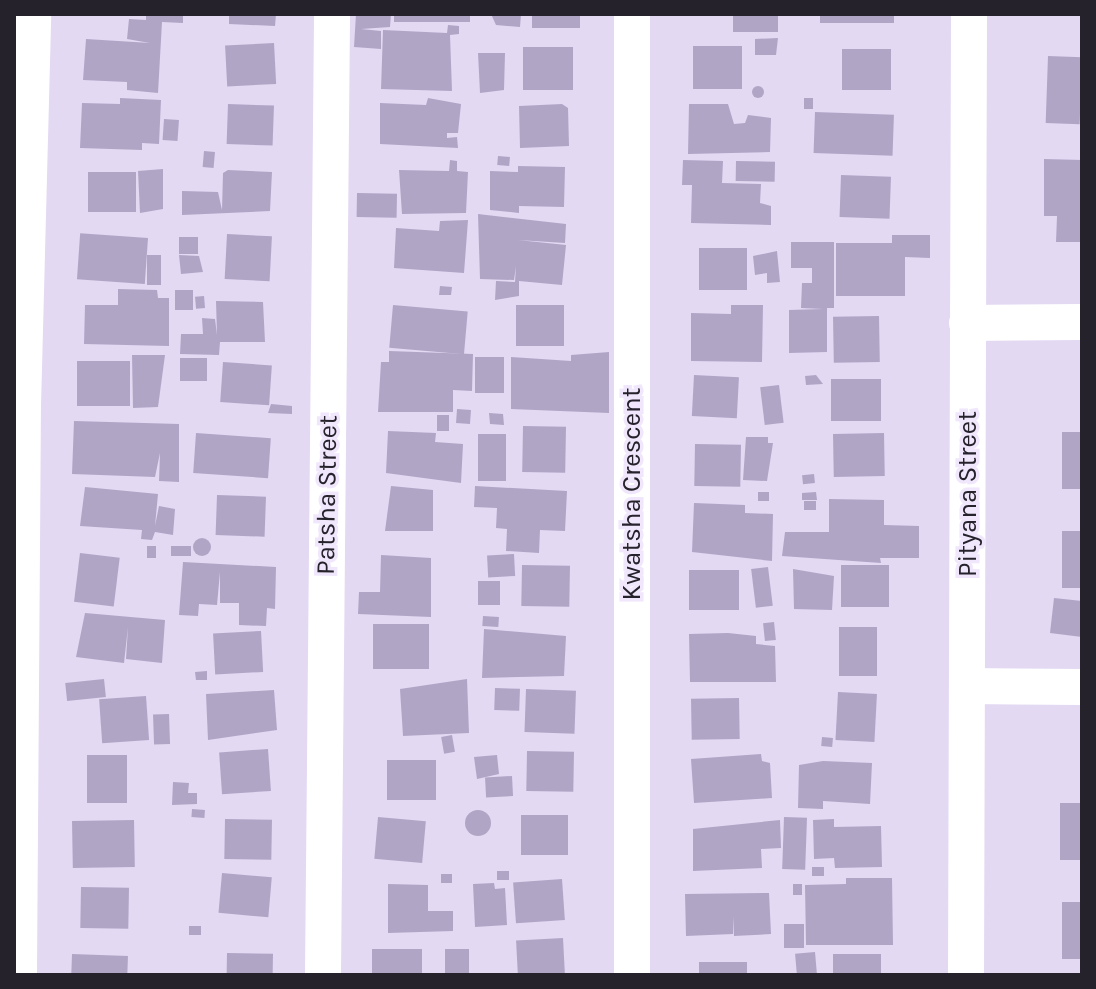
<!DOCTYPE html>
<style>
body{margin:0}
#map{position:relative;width:1096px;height:989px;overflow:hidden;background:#e3d9f3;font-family:Karla,sans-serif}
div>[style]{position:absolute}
.building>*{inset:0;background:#b1a5c6;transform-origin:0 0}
.round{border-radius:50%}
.minor>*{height:36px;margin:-18px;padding:0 18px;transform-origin:18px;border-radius:18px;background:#fff}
span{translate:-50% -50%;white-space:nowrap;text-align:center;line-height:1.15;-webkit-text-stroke:7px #f0e7fc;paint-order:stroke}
.street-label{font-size:26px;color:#26222c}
.frame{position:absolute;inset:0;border:16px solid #26222c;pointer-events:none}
</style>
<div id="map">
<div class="building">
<div style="clip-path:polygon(146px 14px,183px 14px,183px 23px,162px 22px,158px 93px,127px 90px,127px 82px,83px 80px,86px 39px,150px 43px,127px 39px,129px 19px,146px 20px)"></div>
<div style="clip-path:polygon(229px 14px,276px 14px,275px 26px,229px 24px)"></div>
<div style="clip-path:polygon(356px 14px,391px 14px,390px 27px,361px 29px,381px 31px,381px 49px,354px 47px)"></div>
<div style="left:394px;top:14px;width:76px;height:8px"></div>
<div style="clip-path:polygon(491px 14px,521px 14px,520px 27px,496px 25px)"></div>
<div style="left:532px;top:14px;width:48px;height:14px"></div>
<div style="left:733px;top:14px;width:45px;height:18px"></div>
<div style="left:820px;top:14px;width:74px;height:9px"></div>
<div style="clip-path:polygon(448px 25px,459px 26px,459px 34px,450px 35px,452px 91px,381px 89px,383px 30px,447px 33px)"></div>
<div style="clip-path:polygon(778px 38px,776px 55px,755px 55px,755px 39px)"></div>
<div style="left:274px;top:43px;width:41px;height:49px;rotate:87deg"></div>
<div style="left:693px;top:46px;width:49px;height:43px"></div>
<div style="left:523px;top:47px;width:50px;height:43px"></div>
<div style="left:891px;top:49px;width:41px;height:49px;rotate:90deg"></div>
<div style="clip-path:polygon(478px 53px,505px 53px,504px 90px,480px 93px)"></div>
<div style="left:1048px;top:56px;width:34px;height:67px;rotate:2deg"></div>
<div class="round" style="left:752px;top:86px;width:12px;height:12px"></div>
<div style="clip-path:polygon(120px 98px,161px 100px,159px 144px,142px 143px,142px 150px,80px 148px,82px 103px,120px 104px)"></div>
<div style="clip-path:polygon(428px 98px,461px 104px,458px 133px,447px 133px,447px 138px,457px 137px,458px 148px,380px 144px,380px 103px,426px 105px)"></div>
<div style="left:804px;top:98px;width:9px;height:11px"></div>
<div style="left:228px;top:104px;width:46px;height:40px;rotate:2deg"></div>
<div style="clip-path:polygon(562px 104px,568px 108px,569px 146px,520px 148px,519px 106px)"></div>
<div style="clip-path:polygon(689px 104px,728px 104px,734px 124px,745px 123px,748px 115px,771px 118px,770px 152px,688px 154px)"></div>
<div style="left:815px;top:112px;width:79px;height:41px;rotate:2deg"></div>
<div style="left:164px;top:119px;width:15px;height:21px;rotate:4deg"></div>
<div style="left:204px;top:151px;width:11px;height:16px;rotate:5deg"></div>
<div style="left:498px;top:156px;width:12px;height:9px;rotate:5deg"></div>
<div style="clip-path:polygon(1044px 159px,1082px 160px,1082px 242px,1056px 242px,1057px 216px,1044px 216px)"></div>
<div style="clip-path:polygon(450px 160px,457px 161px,457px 171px,468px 172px,466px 213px,402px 214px,399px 170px,449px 171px)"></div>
<div style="clip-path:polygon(683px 160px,723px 161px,722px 183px,761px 184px,760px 203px,771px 206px,771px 225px,691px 223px,692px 185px,682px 185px)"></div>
<div style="left:736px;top:161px;width:39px;height:20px;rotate:1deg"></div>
<div style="clip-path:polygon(518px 166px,565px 167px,564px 207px,519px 206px,519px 213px,490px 210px,490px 171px,518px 172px)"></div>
<div style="clip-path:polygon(163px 169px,163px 209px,140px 213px,138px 171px)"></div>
<div style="clip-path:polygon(228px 170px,272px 172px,270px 211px,182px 215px,182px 191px,218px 192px,222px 210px,223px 173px)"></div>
<div style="left:88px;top:172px;width:48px;height:40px"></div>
<div style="left:841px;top:175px;width:50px;height:42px;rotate:2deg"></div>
<div style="left:357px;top:193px;width:40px;height:24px;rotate:1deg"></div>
<div style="clip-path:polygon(478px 214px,566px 224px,565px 243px,518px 240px,566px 245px,562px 285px,519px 281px,519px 296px,495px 300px,496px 281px,515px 282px,516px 266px,514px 280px,480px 279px)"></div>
<div style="clip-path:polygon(468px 220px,464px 273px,394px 268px,396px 228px,439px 231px,440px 221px)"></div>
<div style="left:227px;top:234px;width:45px;height:45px;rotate:3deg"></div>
<div style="clip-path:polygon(892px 235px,930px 235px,930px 258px,905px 257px,905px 296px,836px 296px,836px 243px,892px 243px)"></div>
<div style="left:179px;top:237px;width:19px;height:17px"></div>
<div style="left:148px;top:238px;width:46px;height:68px;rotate:94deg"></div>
<div style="clip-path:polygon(791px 242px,834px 242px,834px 308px,827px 308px,827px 352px,789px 353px,789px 310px,823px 309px,801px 308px,802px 283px,812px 283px,812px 268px,791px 268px)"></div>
<div style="left:699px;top:248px;width:48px;height:42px"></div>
<div style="clip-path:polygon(777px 251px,780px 282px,767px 283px,767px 273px,755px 275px,753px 256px)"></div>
<div style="left:147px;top:255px;width:14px;height:30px"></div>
<div style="clip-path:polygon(179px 255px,199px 256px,203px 272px,181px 274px)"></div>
<div style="clip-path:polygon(440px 286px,452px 287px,451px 295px,439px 295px)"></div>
<div style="clip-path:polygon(118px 289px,157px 290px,158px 298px,169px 298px,169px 346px,84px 344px,85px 305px,118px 305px)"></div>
<div style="left:175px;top:290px;width:18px;height:20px"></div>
<div style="left:204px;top:296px;width:12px;height:9px;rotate:85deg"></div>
<div style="clip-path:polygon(216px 301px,263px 302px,265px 342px,220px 342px,219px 355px,180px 354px,181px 334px,203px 334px,202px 318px,215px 319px,217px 335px)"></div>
<div style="left:393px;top:305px;width:75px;height:43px;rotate:5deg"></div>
<div style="left:516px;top:305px;width:48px;height:41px"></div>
<div style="clip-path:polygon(731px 305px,763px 305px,762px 362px,691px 361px,691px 313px,731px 314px)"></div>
<div style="left:879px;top:316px;width:46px;height:46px;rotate:89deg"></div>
<div style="clip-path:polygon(389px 351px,473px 354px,472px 391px,453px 390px,453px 412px,378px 412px,381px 362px,389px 362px)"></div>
<div style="clip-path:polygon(609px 352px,609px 413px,511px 409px,511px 357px,571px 361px,571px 355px)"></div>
<div style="clip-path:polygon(132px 355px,165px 355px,158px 407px,133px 408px)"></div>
<div style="left:475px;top:357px;width:29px;height:36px"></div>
<div style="left:207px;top:358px;width:23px;height:27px;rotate:90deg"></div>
<div style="left:77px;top:361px;width:53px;height:45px"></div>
<div style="left:223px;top:362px;width:49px;height:40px;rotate:4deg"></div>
<div style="left:694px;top:375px;width:45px;height:41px;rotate:3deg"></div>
<div style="clip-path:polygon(816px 375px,823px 384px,806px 385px,805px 376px)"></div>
<div style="left:831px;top:379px;width:50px;height:42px"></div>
<div style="left:779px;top:385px;width:38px;height:19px;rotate:83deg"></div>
<div style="clip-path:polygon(271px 404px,292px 406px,292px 414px,268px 413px)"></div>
<div style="left:457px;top:409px;width:14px;height:14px;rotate:4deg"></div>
<div style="clip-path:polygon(489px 413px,503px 414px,504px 425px,490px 424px)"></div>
<div style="left:437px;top:415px;width:12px;height:16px"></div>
<div style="clip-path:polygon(74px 421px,179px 424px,179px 482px,159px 481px,160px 453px,155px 477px,72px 474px)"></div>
<div style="left:523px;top:426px;width:43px;height:46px;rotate:1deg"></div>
<div style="clip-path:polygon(388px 431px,436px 433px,435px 442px,463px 444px,461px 483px,386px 473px)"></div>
<div style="left:1062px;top:432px;width:20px;height:57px"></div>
<div style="left:196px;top:433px;width:75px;height:40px;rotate:4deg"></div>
<div style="left:884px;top:433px;width:43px;height:51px;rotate:89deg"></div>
<div style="left:478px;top:434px;width:28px;height:47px"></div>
<div style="clip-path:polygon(746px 437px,768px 437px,768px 443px,773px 443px,767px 481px,743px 480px)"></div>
<div style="left:695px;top:444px;width:46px;height:42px;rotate:1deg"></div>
<div style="left:814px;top:474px;width:9px;height:12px;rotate:84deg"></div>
<div style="clip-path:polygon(391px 486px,433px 490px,433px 531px,385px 531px)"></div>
<div style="clip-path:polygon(475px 486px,567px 491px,565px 531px,540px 530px,539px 553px,506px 551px,507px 529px,496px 528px,497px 508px,474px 507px)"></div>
<div style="clip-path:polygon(85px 487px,158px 494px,155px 526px,159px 506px,175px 509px,173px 535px,155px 532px,152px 540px,141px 539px,142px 530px,80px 526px)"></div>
<div style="left:758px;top:492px;width:11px;height:9px"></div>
<div style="clip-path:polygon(816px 492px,817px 500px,802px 500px,802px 493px)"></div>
<div style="left:217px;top:495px;width:49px;height:40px;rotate:2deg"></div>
<div style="clip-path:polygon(829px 499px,884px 500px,884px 525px,919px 526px,919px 558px,880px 558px,881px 563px,782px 556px,785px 532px,829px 532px)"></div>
<div style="left:804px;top:501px;width:12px;height:9px"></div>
<div style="clip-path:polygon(694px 503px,745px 505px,745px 513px,773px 514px,772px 561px,692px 552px)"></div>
<div style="left:1062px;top:531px;width:20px;height:57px"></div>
<div class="round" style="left:193px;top:538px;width:18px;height:18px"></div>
<div style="left:147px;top:546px;width:9px;height:12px"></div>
<div style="left:171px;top:546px;width:20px;height:10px"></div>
<div style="left:80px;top:553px;width:40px;height:49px;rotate:7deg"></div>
<div style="left:514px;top:554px;width:22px;height:27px;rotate:87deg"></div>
<div style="clip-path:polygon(381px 555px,431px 558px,431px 617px,358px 614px,359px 592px,380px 592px)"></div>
<div style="clip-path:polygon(183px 562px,276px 567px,275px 609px,267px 608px,266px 626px,239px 625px,239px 603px,220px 603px,220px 572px,217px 605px,199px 604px,198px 616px,179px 615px)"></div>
<div style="left:522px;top:565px;width:48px;height:41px;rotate:1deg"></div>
<div style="left:841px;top:565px;width:48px;height:42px"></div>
<div style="left:768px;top:567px;width:39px;height:17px;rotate:83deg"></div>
<div style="clip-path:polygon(793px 569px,834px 576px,832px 610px,794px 609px)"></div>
<div style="left:739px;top:570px;width:40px;height:50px;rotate:90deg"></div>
<div style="left:478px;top:581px;width:22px;height:24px"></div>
<div style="clip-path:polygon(1054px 598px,1082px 601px,1082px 637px,1050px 633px)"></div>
<div style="clip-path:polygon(85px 613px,165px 620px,162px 663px,126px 659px,128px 627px,124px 663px,76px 657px)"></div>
<div style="left:483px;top:616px;width:16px;height:10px;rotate:4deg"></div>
<div style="left:774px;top:622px;width:18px;height:11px;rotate:84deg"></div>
<div style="left:373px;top:624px;width:56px;height:45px"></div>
<div style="left:877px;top:627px;width:49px;height:38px;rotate:90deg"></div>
<div style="clip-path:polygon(484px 629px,566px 636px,564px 676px,482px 678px)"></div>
<div style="left:261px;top:631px;width:41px;height:48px;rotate:87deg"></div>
<div style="clip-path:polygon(728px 633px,756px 636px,756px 644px,775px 646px,776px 682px,690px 682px,689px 634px)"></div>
<div style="clip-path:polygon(207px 671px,207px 680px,196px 680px,195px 672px)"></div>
<div style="left:104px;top:679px;width:18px;height:39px;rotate:84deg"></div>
<div style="clip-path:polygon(467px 679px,469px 733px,403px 736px,400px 689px)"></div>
<div style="left:495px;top:688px;width:25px;height:22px;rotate:2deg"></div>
<div style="left:526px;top:689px;width:50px;height:43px;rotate:2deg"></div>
<div style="clip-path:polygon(274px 690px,277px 730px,208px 740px,206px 694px)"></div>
<div style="left:838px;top:692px;width:39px;height:48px;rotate:3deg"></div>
<div style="left:146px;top:696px;width:44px;height:47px;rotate:86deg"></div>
<div style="left:739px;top:698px;width:41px;height:48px;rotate:89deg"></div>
<div style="left:169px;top:714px;width:30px;height:16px;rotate:88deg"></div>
<div style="left:452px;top:735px;width:17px;height:11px;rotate:80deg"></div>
<div style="left:822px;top:737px;width:11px;height:9px;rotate:5deg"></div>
<div style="left:268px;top:749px;width:42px;height:49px;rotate:86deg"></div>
<div style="left:527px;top:751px;width:47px;height:40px;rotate:1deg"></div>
<div style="clip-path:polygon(761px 754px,762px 761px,770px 763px,772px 798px,694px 803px,691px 759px)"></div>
<div style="left:87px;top:755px;width:40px;height:48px"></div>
<div style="clip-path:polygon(497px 755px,499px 774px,477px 779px,474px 757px)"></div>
<div style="left:436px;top:760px;width:40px;height:49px;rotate:90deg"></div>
<div style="clip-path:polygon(823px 761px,872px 763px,870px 804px,823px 801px,823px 809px,798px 808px,799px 765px)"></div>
<div style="left:512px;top:776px;width:20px;height:27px;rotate:87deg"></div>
<div style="clip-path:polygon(173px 782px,189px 783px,188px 793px,197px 793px,197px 804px,172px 805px)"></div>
<div style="left:1082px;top:803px;width:57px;height:22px;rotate:90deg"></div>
<div style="left:192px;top:809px;width:13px;height:8px;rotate:4deg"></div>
<div class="round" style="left:465px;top:810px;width:26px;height:26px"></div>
<div style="left:521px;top:815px;width:47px;height:40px"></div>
<div style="left:378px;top:817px;width:48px;height:42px;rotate:5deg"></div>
<div style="left:784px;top:817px;width:23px;height:52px;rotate:2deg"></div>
<div style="left:225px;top:819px;width:47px;height:40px;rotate:1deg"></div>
<div style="clip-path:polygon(834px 819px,834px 854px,834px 827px,881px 826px,882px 867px,835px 868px,834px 858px,814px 859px,813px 820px)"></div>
<div style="left:134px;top:820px;width:47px;height:62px;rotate:89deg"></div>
<div style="clip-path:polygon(780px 820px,781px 848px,761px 849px,762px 868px,693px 871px,693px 829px)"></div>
<div style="left:812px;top:867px;width:12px;height:9px"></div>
<div style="left:509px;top:871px;width:9px;height:12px;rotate:90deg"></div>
<div style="left:222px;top:873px;width:50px;height:40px;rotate:5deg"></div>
<div style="left:441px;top:874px;width:11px;height:9px"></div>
<div style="clip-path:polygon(846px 878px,892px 878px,893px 945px,806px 945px,805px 885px,846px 884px)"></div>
<div style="left:562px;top:879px;width:41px;height:49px;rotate:86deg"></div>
<div style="clip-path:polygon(494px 883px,495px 889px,505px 888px,507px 925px,475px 927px,473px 884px)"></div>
<div style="clip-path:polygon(388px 884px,428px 885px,428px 911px,453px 911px,453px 931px,388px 933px)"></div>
<div style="left:793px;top:884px;width:9px;height:11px"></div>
<div style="left:81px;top:887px;width:48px;height:41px;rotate:1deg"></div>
<div style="clip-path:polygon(769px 893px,771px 934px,734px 936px,733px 916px,733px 934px,686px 936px,685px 894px)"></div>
<div style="left:1082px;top:902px;width:57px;height:20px;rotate:90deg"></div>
<div style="left:784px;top:924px;width:20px;height:24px"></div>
<div style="left:189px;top:926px;width:12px;height:9px"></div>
<div style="left:563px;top:938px;width:37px;height:47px;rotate:87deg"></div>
<div style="left:372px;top:949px;width:50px;height:26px"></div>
<div style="left:445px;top:949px;width:24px;height:24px"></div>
<div style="left:815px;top:952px;width:22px;height:20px;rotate:85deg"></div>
<div style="left:227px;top:953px;width:46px;height:22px;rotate:1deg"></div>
<div style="left:72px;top:954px;width:56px;height:21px;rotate:2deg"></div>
<div style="left:881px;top:954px;width:21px;height:48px;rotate:90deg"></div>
<div style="left:699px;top:962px;width:48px;height:13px"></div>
</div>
<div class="minor">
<div style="left:632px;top:14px;width:961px;rotate:90deg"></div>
<div style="left:967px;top:323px;width:115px;rotate:-0.5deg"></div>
<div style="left:968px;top:686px;width:114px;rotate:0.5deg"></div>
<div style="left:19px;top:975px;width:569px;rotate:-89.6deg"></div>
<div style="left:23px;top:406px;width:392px;rotate:-88.5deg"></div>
<div style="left:323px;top:975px;width:961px;rotate:-89.46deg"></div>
<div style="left:966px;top:975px;width:961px;rotate:-89.82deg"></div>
</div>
<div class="street-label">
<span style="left:632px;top:494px;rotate:-90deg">Kwatsha Crescent</span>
<span style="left:968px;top:494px;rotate:-90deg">Pityana Street</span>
<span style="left:327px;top:495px;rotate:-89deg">Patsha Street</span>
</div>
<div class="frame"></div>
</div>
